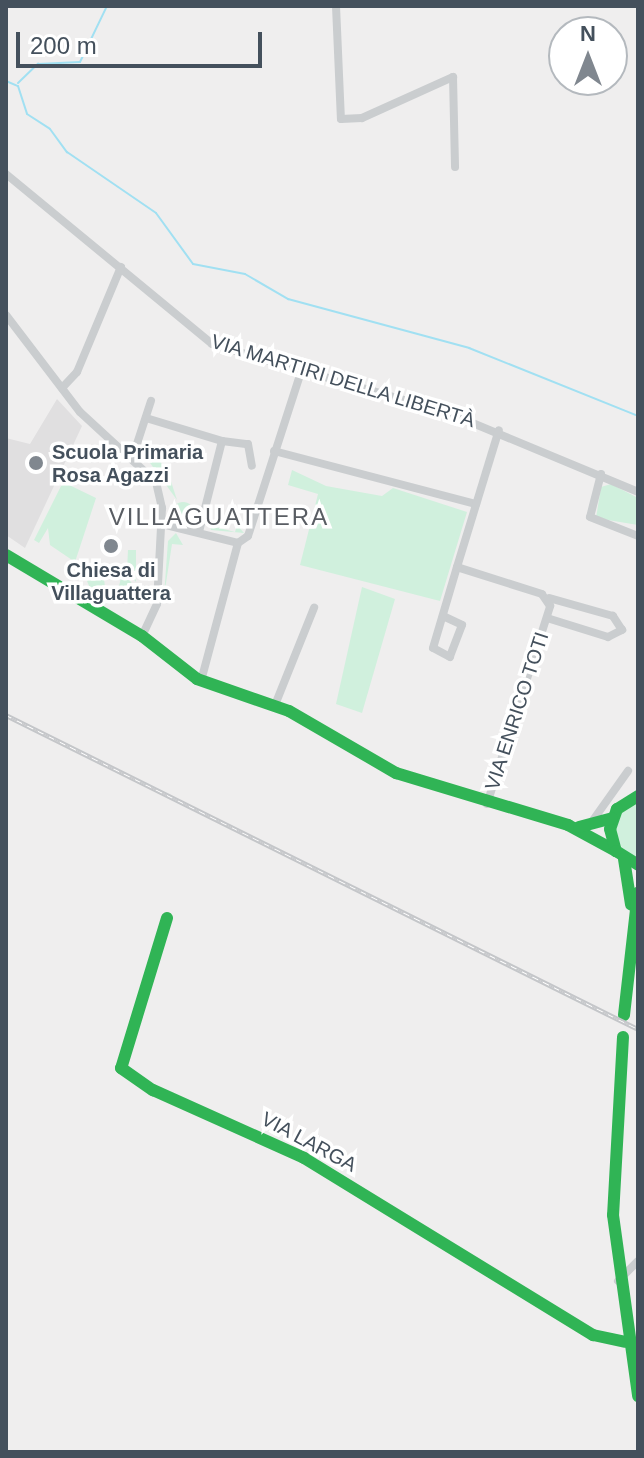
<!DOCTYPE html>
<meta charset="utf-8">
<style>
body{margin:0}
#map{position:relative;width:644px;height:1458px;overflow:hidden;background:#efeeee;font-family:Arial,sans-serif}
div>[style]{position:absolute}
.education>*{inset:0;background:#e0dfe0}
.green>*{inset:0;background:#d0f0dd}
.round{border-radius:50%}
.stream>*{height:2px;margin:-1px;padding:0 1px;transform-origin:1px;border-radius:1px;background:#a1e0f2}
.street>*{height:8px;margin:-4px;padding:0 4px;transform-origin:4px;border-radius:4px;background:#cacdcf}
.fast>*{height:12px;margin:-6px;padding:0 6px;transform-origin:6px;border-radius:6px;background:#30b455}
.rail>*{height:5px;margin-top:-2.5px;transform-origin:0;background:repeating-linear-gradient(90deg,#fff 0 6px,#c4c6c9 0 12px);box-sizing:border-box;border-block:2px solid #c4c6c9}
.dots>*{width:22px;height:22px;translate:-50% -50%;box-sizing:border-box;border:4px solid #fff;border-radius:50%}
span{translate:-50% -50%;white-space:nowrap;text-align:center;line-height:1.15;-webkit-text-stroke:7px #fff;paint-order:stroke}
.street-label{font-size:20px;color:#44505c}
.poi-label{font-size:20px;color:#44505c;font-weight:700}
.left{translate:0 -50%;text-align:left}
.quarter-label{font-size:24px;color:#595d63;letter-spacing:2px}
.frame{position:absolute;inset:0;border:8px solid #44505c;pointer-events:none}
.north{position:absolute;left:548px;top:16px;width:80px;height:80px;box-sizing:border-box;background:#fff;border:2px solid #b4b9be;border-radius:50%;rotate:0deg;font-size:22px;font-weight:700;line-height:32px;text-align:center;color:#44505c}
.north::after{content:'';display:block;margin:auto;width:28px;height:36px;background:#80878f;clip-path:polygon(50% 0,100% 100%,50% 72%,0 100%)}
.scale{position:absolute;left:16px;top:32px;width:246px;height:36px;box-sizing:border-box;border:4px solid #44505c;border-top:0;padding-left:10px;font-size:24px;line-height:28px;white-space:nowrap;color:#44505c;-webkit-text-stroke:6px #fff;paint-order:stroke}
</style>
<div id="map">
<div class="education">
<div style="clip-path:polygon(57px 399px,82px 426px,25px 548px,6px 535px,6px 438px,30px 444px)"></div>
</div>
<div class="green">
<div style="clip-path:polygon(146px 447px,167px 469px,177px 500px,145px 456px)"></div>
<div style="clip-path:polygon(292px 470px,326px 486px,382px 496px,393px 488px,467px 512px,440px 601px,300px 565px,318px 494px,288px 485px)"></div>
<div style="clip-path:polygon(63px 482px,96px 498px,75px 562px,50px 545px,48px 528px,39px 543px,34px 540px)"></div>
<div style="clip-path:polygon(611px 484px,638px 498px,638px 525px,596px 518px,601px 487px)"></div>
<div class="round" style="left:172px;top:502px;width:22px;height:22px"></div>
<div style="clip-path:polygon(208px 517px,212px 526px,235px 532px,237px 525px,244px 533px,211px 530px)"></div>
<div style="clip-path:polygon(176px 533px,183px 545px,172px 544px,164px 596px,168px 541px)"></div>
<div style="clip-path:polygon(128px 550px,136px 550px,136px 582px,127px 571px)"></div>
<div style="clip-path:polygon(103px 569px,106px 597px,95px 600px,87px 581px)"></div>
<div style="clip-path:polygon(123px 570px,136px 590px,126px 603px,117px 594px)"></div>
<div style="clip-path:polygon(362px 587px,395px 599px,362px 713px,336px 704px)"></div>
<div style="clip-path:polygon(638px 801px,638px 860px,624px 852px,615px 833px,621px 813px)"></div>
</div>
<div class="stream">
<div style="left:6px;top:81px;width:13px;rotate:23deg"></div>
<div style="left:18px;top:86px;width:29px;rotate:72deg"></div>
<div style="left:27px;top:114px;width:27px;rotate:33deg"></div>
<div style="left:50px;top:129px;width:29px;rotate:54deg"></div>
<div style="left:67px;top:152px;width:108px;rotate:34.4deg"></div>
<div style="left:156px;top:213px;width:63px;rotate:54deg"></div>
<div style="left:193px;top:264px;width:53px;rotate:10.9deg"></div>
<div style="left:245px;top:274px;width:50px;rotate:30.2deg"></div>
<div style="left:288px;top:299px;width:188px;rotate:15.1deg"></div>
<div style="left:469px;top:348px;width:182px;rotate:21.9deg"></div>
<div style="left:18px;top:83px;width:28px;rotate:-44deg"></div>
<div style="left:38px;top:64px;width:42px;rotate:-2.7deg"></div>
<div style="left:80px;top:62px;width:62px;rotate:-64.3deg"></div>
</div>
<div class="street">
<div style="left:336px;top:6px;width:113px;rotate:87.5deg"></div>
<div style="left:341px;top:119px;width:21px;rotate:-3deg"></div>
<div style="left:362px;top:118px;width:100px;rotate:-24.3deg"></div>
<div style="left:453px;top:77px;width:90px;rotate:88.7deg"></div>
<div style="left:6px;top:174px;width:267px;rotate:39.5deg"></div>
<div style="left:212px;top:344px;width:249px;rotate:16.3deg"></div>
<div style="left:451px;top:414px;width:203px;rotate:22.6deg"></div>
<div style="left:6px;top:315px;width:122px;rotate:52.7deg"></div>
<div style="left:80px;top:412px;width:103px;rotate:42.6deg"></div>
<div style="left:156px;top:482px;width:27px;rotate:77deg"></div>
<div style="left:162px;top:508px;width:96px;rotate:93deg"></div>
<div style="left:157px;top:604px;width:35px;rotate:115deg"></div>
<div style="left:62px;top:388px;width:22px;rotate:-47deg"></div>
<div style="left:77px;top:372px;width:114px;rotate:-67.3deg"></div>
<div style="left:146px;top:418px;width:79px;rotate:16.8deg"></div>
<div style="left:222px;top:441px;width:94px;rotate:104.2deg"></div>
<div style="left:222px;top:441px;width:26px;rotate:7deg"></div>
<div style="left:248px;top:444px;width:22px;rotate:80deg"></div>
<div style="left:274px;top:451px;width:209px;rotate:14.7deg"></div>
<div style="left:133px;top:456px;width:58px;rotate:-71.9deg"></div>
<div style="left:601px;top:474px;width:44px;rotate:104.3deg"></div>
<div style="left:590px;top:517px;width:52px;rotate:21.6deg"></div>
<div style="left:162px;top:524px;width:78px;rotate:14deg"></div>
<div style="left:238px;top:543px;width:12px;rotate:-35deg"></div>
<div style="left:248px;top:536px;width:176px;rotate:-72.1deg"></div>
<div style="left:443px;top:616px;width:21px;rotate:25deg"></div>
<div style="left:462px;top:625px;width:34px;rotate:111deg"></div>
<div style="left:450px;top:657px;width:19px;rotate:-152deg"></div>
<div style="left:433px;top:648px;width:84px;rotate:-73.5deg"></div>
<div style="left:547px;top:618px;width:64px;rotate:17.3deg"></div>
<div style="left:608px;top:637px;width:16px;rotate:-27deg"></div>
<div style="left:622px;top:630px;width:17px;rotate:-123deg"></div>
<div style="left:613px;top:616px;width:66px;rotate:-164.3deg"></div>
<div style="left:201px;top:681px;width:143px;rotate:-75deg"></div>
<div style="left:275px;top:705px;width:105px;rotate:-68.1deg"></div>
<div style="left:487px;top:804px;width:208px;rotate:-72.3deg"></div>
<div style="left:550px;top:606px;width:14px;rotate:-124deg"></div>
<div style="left:542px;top:594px;width:89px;rotate:-162.4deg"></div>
<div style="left:457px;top:567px;width:143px;rotate:-73deg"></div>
<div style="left:591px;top:823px;width:64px;rotate:-54.6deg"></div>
<div style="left:618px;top:1281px;width:28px;rotate:-45deg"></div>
</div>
<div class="fast">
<div style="left:6px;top:555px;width:158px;rotate:30.8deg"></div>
<div style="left:142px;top:636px;width:70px;rotate:38deg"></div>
<div style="left:197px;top:679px;width:97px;rotate:19.2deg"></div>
<div style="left:289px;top:711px;width:124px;rotate:30.1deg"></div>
<div style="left:396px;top:773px;width:180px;rotate:16.8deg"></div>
<div style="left:568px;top:825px;width:55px;rotate:28.4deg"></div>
<div style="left:638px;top:796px;width:25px;rotate:148deg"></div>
<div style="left:617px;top:809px;width:21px;rotate:109deg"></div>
<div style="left:610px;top:829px;width:23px;rotate:75deg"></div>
<div style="left:616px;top:851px;width:26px;rotate:32deg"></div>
<div style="left:579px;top:827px;width:34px;rotate:-15deg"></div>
<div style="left:624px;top:859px;width:46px;rotate:81.2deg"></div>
<div style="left:167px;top:918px;width:157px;rotate:107deg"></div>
<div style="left:121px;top:1068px;width:39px;rotate:35deg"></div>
<div style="left:153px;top:1090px;width:166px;rotate:24.2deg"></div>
<div style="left:304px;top:1158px;width:339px;rotate:31.5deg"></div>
<div style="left:593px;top:1335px;width:33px;rotate:12deg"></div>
<div style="left:624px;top:1015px;width:123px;rotate:-83.5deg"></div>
<div style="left:623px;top:1037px;width:178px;rotate:93.2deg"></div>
<div style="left:613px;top:1215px;width:183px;rotate:82.1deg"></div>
</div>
<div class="rail">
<div style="left:6px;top:715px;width:706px;rotate:26.42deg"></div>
</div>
<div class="dots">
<div style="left:36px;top:463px;background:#80878f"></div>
<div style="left:111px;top:546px;background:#80878f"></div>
</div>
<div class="street-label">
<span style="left:343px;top:381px;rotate:17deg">VIA MARTIRI DELLA LIBERTÀ</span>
<span style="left:517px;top:711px;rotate:-72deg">VIA ENRICO TOTI</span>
<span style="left:309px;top:1142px;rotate:28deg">VIA LARGA</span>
</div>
<div class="poi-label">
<span class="left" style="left:52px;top:464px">Scuola Primaria<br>Rosa Agazzi</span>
<span style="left:111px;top:582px">Chiesa di<br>Villaguattera</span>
</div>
<div class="quarter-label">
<span style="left:219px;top:517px">VILLAGUATTERA</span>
</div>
<div class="frame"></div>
<div class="north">N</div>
<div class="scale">200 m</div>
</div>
